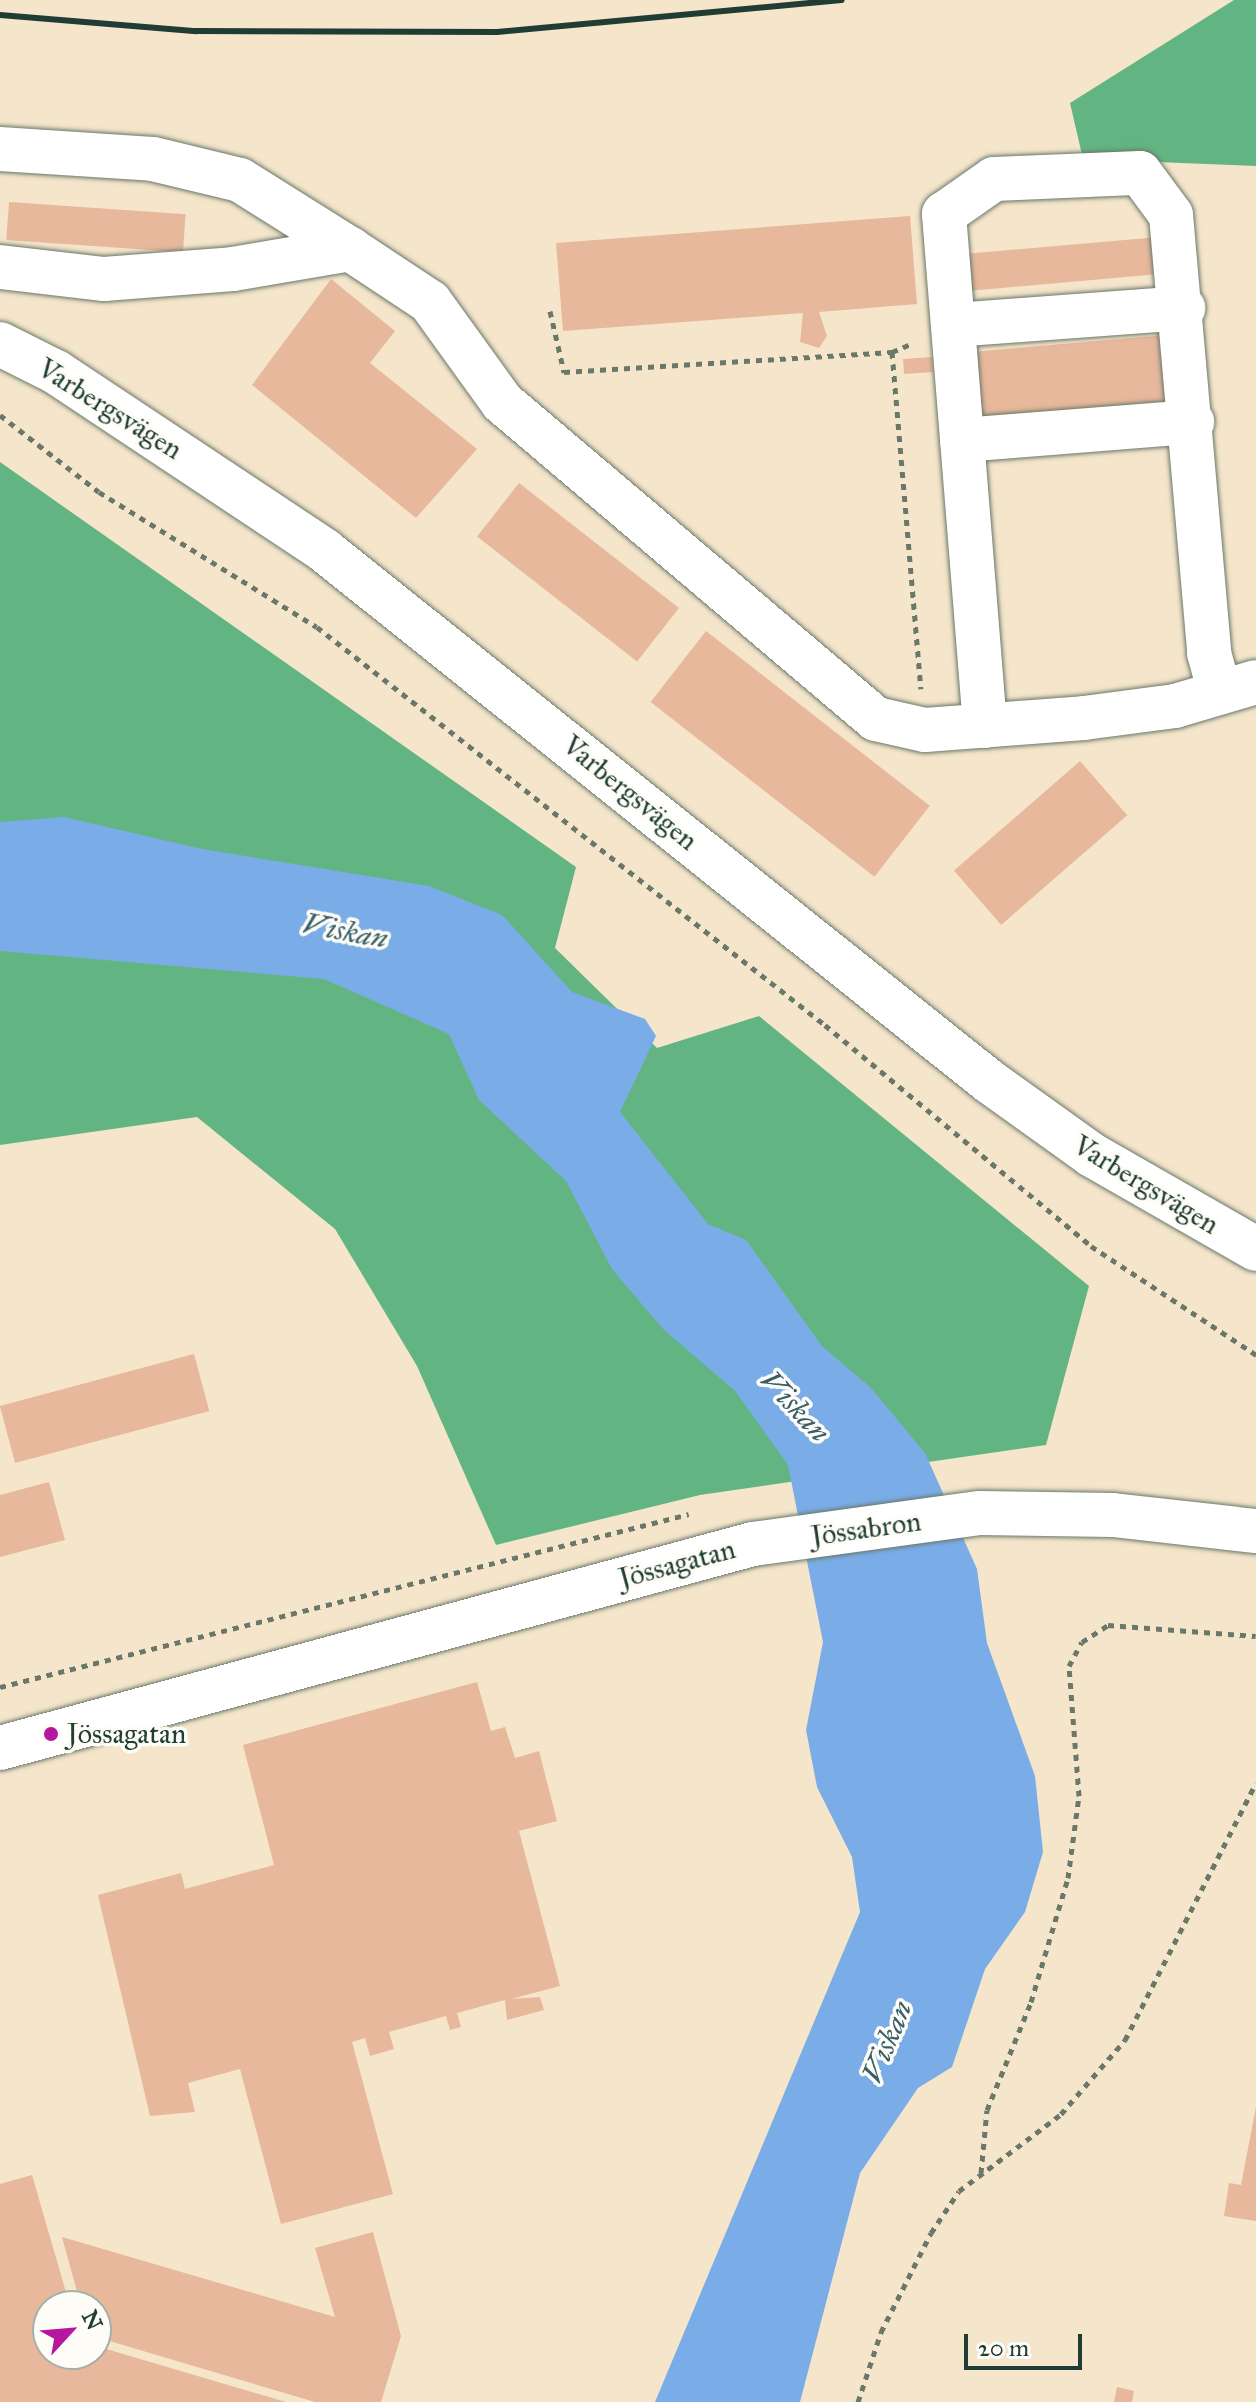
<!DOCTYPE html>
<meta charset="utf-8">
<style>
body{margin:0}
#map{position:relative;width:1256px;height:2402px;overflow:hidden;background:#f4e5cb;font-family:"IM FELL Great Primer",serif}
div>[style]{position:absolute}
.forest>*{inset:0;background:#62b582}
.water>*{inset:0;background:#7aade7}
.building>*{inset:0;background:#e7b89c;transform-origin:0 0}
.path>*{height:5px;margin-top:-2.5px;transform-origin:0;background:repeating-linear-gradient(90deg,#6a7869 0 6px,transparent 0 12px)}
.roads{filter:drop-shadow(0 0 2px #6a7869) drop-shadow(0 0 2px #6a7869)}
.minor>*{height:44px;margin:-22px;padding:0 22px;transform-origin:22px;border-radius:22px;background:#fff}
.major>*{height:44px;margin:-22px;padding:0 22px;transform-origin:22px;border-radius:22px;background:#fff}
.rail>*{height:6px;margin:-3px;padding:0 3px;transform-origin:3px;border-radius:3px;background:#1f3d34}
.dots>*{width:22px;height:22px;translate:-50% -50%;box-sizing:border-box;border:4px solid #fdfcf7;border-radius:50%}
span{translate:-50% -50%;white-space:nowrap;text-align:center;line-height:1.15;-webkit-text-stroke:7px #fdfcf7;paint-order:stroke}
.street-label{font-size:28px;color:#1f3d34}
.poi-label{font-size:28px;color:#1f3d34}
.left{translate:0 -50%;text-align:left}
.water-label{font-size:30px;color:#3a5f6a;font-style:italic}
.north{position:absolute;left:32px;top:2290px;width:80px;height:80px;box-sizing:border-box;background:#fdfcf7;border:2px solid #a4b0a9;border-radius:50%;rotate:64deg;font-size:22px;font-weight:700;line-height:32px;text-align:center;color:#1f3d34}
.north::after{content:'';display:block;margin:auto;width:28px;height:36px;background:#b5179e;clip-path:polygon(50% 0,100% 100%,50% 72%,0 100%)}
.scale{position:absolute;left:964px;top:2334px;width:118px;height:36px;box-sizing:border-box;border:4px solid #1f3d34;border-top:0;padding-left:10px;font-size:24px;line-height:28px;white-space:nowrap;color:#1f3d34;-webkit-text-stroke:6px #fdfcf7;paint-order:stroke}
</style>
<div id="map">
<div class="forest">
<div style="clip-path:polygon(1234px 0,1256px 0,1256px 166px,1083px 159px,1070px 103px)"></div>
<div style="clip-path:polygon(0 462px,576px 867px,555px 948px,657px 1048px,759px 1016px,1089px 1286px,1046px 1445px,700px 1495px,496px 1545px,417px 1366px,335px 1229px,197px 1117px,0 1145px)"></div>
</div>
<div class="water">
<div style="clip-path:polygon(64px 817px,202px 849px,429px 886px,502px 915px,572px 992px,645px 1019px,656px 1036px,620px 1112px,708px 1224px,746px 1240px,821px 1345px,871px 1388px,925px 1453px,977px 1569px,987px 1643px,1035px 1776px,1043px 1852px,1025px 1912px,985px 1969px,952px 2067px,918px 2088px,860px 2173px,800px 2402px,655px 2402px,860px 1912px,852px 1857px,817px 1787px,806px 1730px,823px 1642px,788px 1465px,735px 1391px,664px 1330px,612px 1269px,566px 1181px,479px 1100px,449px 1034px,324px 979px,0 951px,0 822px)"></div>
</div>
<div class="building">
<div style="left:9px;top:202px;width:177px;height:38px;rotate:4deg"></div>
<div style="clip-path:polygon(910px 216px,917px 304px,819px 312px,827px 336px,819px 348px,800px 342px,803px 313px,563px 331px,556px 243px)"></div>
<div style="left:1159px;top:237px;width:37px;height:193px;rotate:85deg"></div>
<div style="clip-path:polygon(331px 279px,395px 331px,370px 363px,477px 449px,416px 518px,252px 385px)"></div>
<div style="left:1166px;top:335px;width:70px;height:193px;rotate:85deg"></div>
<div style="left:932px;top:357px;width:15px;height:29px;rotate:86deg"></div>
<div style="left:519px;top:483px;width:203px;height:68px;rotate:38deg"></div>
<div style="left:706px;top:631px;width:284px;height:90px;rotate:38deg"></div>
<div style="left:1080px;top:761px;width:72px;height:167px;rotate:49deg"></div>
<div style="left:194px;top:1354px;width:59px;height:201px;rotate:75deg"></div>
<div style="clip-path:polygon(49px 1482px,65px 1540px,0 1557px,0 1495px)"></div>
<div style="clip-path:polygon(477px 1682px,491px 1731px,505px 1727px,515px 1758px,539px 1751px,557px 1821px,519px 1831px,560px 1986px,511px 1999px,540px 1997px,544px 2010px,507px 2020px,505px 2000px,457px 2013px,461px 2027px,450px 2030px,446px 2016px,389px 2032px,394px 2049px,370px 2056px,365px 2038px,352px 2042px,393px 2194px,281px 2224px,240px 2069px,188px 2083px,195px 2112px,150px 2116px,98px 1895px,181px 1873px,185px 1889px,274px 1865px,243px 1745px)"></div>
<div style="clip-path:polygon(1256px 2107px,1256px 2221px,1224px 2216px,1229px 2183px,1241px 2185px)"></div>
<div style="clip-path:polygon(32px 2175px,70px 2306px,48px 2306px,48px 2354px,96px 2354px,96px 2346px,286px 2402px,0 2402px,0 2184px)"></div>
<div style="clip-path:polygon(373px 2232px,401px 2336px,381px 2402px,315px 2402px,96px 2337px,96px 2306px,81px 2306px,62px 2237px,335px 2317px,315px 2248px)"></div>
<div style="clip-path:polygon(1117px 2387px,1134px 2391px,1132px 2402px,1114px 2402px)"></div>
</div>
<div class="path">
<div style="left:550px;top:311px;width:63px;rotate:77.1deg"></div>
<div style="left:564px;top:372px;width:329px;rotate:-3.5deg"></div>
<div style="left:892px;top:352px;width:338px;rotate:85.1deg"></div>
<div style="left:892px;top:352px;width:23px;rotate:-23deg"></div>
<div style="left:0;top:415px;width:125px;rotate:37.9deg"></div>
<div style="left:99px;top:492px;width:256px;rotate:31.8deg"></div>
<div style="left:317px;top:627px;width:645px;rotate:38.08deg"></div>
<div style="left:825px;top:1025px;width:346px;rotate:39.7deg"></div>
<div style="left:1091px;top:1246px;width:198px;rotate:33.4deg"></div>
<div style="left:0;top:1687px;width:710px;rotate:-14.09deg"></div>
<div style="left:981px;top:2173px;width:63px;rotate:-84.6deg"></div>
<div style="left:987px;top:2110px;width:117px;rotate:-67.8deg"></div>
<div style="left:1031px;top:2002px;width:129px;rotate:-73.4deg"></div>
<div style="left:1068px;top:1878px;width:83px;rotate:-82.4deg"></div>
<div style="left:1079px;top:1796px;width:130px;rotate:-94.4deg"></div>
<div style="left:1069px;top:1666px;width:27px;rotate:-62deg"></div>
<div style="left:1082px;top:1642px;width:31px;rotate:-33deg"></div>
<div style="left:1108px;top:1625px;width:148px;rotate:4.3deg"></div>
<div style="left:858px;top:2402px;width:74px;rotate:-71.8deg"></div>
<div style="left:881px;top:2332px;width:111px;rotate:-63.2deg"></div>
<div style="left:931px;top:2233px;width:50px;rotate:-56.3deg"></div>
<div style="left:959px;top:2191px;width:128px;rotate:-37deg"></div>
<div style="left:1061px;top:2114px;width:98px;rotate:-49.1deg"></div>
<div style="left:1125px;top:2040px;width:288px;rotate:-63deg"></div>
</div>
<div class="roads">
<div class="minor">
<div style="left:0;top:149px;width:153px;rotate:3.7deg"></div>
<div style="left:153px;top:159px;width:89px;rotate:13.6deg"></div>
<div style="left:240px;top:180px;width:130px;rotate:32.1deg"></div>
<div style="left:0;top:267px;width:105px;rotate:6.6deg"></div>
<div style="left:104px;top:279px;width:129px;rotate:-4.4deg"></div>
<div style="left:233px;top:269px;width:119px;rotate:-9.7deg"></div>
<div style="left:350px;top:249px;width:96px;rotate:33.5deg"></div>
<div style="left:430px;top:302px;width:123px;rotate:54.2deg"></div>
<div style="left:502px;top:402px;width:490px;rotate:40.3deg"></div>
<div style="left:876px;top:719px;width:50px;rotate:12.7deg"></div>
<div style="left:925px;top:730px;width:159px;rotate:-4.3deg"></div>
<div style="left:1084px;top:718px;width:92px;rotate:-7.5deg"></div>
<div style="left:1175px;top:706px;width:84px;rotate:-16.5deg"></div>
<div style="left:953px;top:325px;width:231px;rotate:-4.2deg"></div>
<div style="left:962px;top:440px;width:231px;rotate:-4.5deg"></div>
<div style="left:985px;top:726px;width:514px;rotate:-94.58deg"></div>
<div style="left:944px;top:214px;width:61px;rotate:-35deg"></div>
<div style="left:994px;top:179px;width:146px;rotate:-2.4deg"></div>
<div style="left:1140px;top:173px;width:52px;rotate:53.6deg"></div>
<div style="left:1171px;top:215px;width:440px;rotate:85deg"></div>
<div style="left:1209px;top:653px;width:41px;rotate:74.6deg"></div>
<div style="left:0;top:1748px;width:780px;rotate:-15.16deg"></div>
<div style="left:753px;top:1544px;width:229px;rotate:-7.8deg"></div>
<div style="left:980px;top:1513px;width:133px;rotate:0.9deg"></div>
<div style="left:1113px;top:1515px;width:144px;rotate:6.4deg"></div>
</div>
<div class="major">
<div style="left:0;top:344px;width:63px;rotate:26.6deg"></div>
<div style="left:56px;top:372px;width:323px;rotate:33.6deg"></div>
<div style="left:325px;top:551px;width:851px;rotate:38.61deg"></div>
<div style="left:990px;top:1082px;width:125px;rotate:35.6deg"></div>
<div style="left:1092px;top:1155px;width:189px;rotate:29.8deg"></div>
</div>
</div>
<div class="rail">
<div style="left:0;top:15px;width:197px;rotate:4.7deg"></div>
<div style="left:196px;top:31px;width:301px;rotate:0.2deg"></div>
<div style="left:497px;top:32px;width:346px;rotate:-5.3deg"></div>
</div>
<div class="dots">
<div style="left:51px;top:1734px;background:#b5179e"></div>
</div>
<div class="street-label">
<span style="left:110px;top:409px;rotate:32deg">Varbergsvägen</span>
<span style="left:630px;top:793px;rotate:39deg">Varbergsvägen</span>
<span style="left:1146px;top:1185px;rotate:31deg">Varbergsvägen</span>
<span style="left:866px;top:1529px;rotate:-8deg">Jössabron</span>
<span style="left:677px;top:1564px;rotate:-15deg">Jössagatan</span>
</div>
<div class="poi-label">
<span class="left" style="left:67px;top:1734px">Jössagatan</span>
</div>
<div class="water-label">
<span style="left:345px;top:931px;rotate:11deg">Viskan</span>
<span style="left:795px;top:1406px;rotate:47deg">Viskan</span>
<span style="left:887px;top:2042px;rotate:-67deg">Viskan</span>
</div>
<div class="north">N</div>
<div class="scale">20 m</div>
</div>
